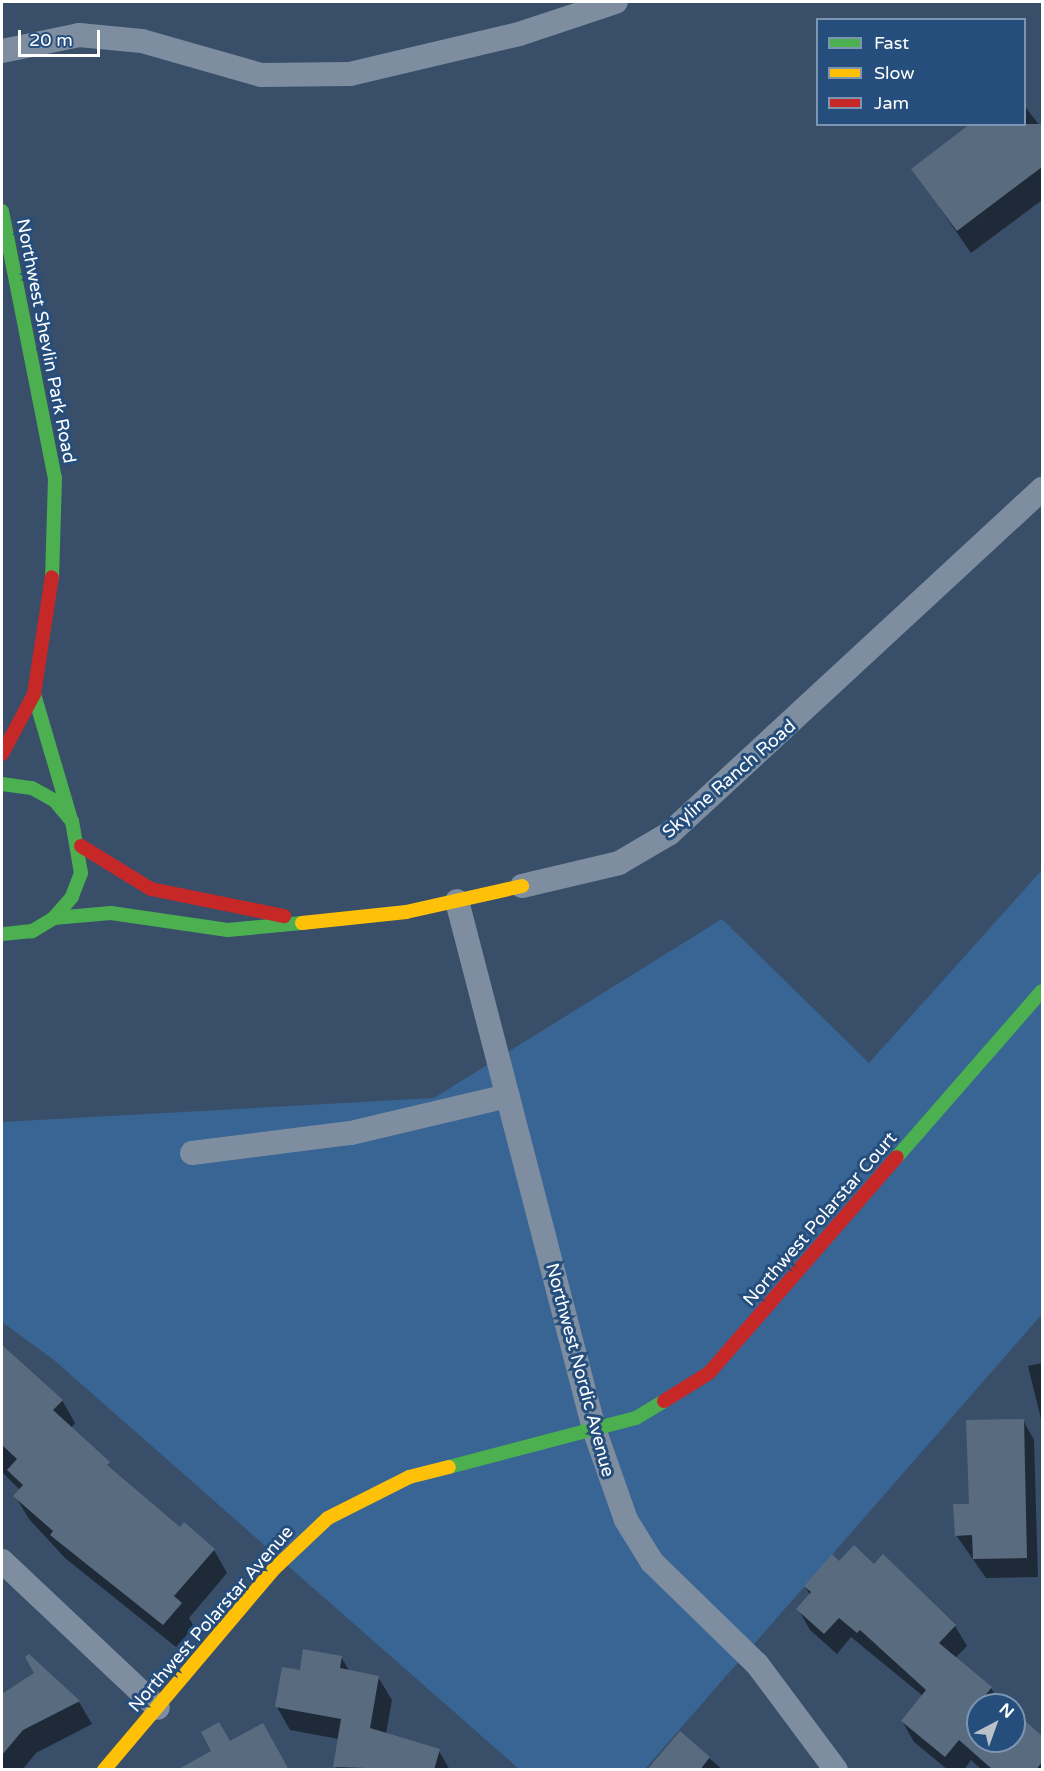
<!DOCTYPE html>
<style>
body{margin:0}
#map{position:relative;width:1044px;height:1771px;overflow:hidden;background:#394f69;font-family:"Varela Round",sans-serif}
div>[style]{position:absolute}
.green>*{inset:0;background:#386594}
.shadow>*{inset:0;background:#0007}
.building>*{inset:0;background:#596b7f}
.street>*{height:24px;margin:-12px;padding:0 12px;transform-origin:12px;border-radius:12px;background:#7e8ea0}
.fast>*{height:14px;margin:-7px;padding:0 7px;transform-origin:7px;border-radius:7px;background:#4caf50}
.slow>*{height:14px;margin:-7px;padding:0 7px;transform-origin:7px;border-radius:7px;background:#ffc107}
.jam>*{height:14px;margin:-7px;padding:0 7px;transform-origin:7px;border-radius:7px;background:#c62828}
span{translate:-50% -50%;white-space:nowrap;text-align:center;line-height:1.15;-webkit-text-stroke:6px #254e7d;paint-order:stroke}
.street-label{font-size:18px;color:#fff}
.frame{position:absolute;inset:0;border:3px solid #fff;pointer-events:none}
.legend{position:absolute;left:816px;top:18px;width:210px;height:108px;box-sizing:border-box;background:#254e7d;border:2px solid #7c95b1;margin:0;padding:8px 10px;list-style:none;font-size:18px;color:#fff}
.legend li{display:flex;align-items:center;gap:12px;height:30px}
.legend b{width:30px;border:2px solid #7c95b1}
.north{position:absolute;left:966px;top:1693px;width:60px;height:60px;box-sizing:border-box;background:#254e7d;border:2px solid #7c95b1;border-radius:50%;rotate:41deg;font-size:16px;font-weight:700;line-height:24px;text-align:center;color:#fff}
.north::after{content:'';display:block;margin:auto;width:21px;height:27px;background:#bac1ca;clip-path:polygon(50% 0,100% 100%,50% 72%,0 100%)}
.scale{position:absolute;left:18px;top:30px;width:82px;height:27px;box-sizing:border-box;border:3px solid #fff;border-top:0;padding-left:8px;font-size:18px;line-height:21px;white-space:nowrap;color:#fff;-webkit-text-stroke:4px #254e7d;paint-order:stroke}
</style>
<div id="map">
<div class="green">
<div style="clip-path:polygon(1042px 870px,1042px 1314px,645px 1769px,519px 1769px,54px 1360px,2px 1322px,2px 1122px,434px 1098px,722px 919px,869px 1063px)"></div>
</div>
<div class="shadow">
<div style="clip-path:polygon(1024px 105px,1042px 129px,1042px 200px,971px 253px,913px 169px,1024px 124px)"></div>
<div style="clip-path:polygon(11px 1355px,62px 1400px,75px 1423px,71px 1428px,116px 1476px,180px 1530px,214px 1550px,227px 1573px,189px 1618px,194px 1627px,176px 1647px,65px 1558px,29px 1519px,15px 1496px,20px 1490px,2px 1472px,2px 1365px)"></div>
<div style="clip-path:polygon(1042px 1363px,1042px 1423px,1028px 1366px)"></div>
<div style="clip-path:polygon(1023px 1420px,1034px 1440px,1038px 1577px,986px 1578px,956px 1535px)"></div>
<div style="clip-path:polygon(839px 1563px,875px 1566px,955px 1626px,967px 1646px,955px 1658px,991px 1688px,1001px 1705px,978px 1705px,978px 1741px,1014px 1741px,1014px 1726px,1018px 1730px,1024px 1723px,1042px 1738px,1042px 1770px,982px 1770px,971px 1760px,964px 1770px,948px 1770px,914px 1742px,902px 1721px,923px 1696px,851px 1637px,837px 1654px,810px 1630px,798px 1609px,810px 1595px,805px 1586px)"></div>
<div style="clip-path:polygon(341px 1657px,350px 1672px,378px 1677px,392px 1700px,386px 1734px,439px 1751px,450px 1770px,336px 1770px,339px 1739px,290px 1730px,277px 1707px,301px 1671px)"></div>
<div style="clip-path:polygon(36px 1673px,79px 1702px,92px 1724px,36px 1753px,22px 1770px,2px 1770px,2px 1696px)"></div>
<div style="clip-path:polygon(680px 1733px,723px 1770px,649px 1770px)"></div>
</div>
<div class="building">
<div style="clip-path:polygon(970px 124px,1042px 124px,1042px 167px,957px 231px,911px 169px)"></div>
<div style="clip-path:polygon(2px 1345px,63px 1400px,53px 1410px,110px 1462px,107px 1465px,180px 1527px,184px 1522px,215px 1549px,174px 1596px,182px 1603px,163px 1625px,50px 1535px,53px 1531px,13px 1496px,23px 1485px,7px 1470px,17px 1459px,2px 1445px)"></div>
<div style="clip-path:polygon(1024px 1419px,1027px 1558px,973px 1559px,972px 1535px,955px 1536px,953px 1504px,969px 1504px,966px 1420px)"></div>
<div style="clip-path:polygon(854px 1545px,874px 1564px,883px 1554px,956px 1625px,939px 1643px,992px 1687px,983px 1698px,992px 1705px,978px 1705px,978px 1741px,1014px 1741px,1014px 1724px,1018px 1728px,1024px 1720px,1042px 1736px,1042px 1762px,1036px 1770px,993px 1770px,959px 1740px,945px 1757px,901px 1721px,926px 1690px,860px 1630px,857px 1633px,839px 1618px,824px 1634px,796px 1609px,811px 1592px,804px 1586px,832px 1554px,839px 1561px)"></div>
<div style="clip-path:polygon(303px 1649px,342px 1656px,340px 1668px,379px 1676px,370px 1728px,440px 1749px,434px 1770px,333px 1767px,341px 1719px,275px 1707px,282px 1667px,300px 1670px)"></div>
<div style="clip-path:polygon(29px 1654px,80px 1701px,23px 1730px,2px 1755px,2px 1694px,34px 1673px,25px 1657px)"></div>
<div style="clip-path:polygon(219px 1722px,230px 1741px,263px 1723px,289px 1770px,177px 1770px,211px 1751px,201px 1732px)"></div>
<div style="clip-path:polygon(680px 1731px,710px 1757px,700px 1770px,647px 1770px)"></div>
</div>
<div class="street">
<div style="left:2px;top:51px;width:79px;rotate:-11.7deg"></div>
<div style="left:79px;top:35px;width:63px;rotate:5.4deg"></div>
<div style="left:142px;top:41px;width:124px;rotate:15.9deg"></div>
<div style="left:261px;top:75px;width:89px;rotate:-0.6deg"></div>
<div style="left:350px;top:74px;width:174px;rotate:-13.3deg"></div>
<div style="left:519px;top:34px;width:102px;rotate:-18.3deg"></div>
<div style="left:522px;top:886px;width:100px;rotate:-13.3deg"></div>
<div style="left:619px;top:863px;width:59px;rotate:-30.5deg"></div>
<div style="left:670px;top:833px;width:507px;rotate:-42.76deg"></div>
<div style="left:457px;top:901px;width:545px;rotate:75.45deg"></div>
<div style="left:594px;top:1429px;width:96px;rotate:70.6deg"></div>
<div style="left:626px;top:1520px;width:49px;rotate:58.2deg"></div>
<div style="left:652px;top:1562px;width:146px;rotate:44.2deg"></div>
<div style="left:757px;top:1664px;width:132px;rotate:53.3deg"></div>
<div style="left:192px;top:1153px;width:160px;rotate:-7.2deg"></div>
<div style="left:351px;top:1133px;width:161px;rotate:-13.3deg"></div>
<div style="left:2px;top:1561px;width:214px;rotate:43.3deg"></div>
</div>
<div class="fast">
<div style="left:2px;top:211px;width:272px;rotate:78.8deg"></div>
<div style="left:55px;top:478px;width:99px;rotate:91.7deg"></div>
<div style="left:34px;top:694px;width:127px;rotate:73.6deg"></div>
<div style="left:2px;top:784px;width:30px;rotate:8deg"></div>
<div style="left:32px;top:788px;width:26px;rotate:29deg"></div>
<div style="left:55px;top:801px;width:26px;rotate:50deg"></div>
<div style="left:72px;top:821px;width:53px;rotate:80.2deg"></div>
<div style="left:81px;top:873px;width:26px;rotate:111deg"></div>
<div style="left:72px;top:897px;width:28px;rotate:131deg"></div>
<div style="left:54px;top:918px;width:26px;rotate:149deg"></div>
<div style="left:32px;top:931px;width:30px;rotate:174deg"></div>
<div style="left:54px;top:918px;width:57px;rotate:-5deg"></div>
<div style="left:111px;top:913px;width:118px;rotate:8.3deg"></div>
<div style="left:228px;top:930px;width:74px;rotate:-5.4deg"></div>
<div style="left:897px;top:1157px;width:220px;rotate:-48.9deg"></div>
<div style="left:449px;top:1467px;width:193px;rotate:-14.7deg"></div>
<div style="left:636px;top:1418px;width:33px;rotate:-31deg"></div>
</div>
<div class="slow">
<div style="left:302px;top:923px;width:105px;rotate:-6deg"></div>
<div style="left:406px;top:912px;width:119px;rotate:-12.6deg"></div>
<div style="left:104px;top:1770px;width:263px;rotate:-49.8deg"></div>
<div style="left:274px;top:1569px;width:74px;rotate:-43.4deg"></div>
<div style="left:328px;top:1518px;width:91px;rotate:-26.8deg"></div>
<div style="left:409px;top:1477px;width:41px;rotate:-14deg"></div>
</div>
<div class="jam">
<div style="left:2px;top:754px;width:68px;rotate:-61.9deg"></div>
<div style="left:34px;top:694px;width:118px;rotate:-81.3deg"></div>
<div style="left:81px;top:846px;width:82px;rotate:31.6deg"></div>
<div style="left:151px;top:889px;width:136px;rotate:11.5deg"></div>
<div style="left:664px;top:1401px;width:53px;rotate:-31.9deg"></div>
<div style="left:709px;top:1373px;width:286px;rotate:-49deg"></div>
</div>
<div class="street-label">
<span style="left:46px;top:341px;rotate:79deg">Northwest Shevlin Park Road</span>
<span style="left:729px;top:779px;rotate:-41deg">Skyline Ranch Road</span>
<span style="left:820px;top:1219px;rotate:-49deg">Northwest Polarstar Court</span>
<span style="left:580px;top:1370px;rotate:75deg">Northwest Nordic Avenue</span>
<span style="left:211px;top:1619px;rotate:-49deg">Northwest Polarstar Avenue</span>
</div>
<div class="frame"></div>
<ul class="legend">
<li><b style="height:8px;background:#4caf50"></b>Fast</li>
<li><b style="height:8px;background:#ffc107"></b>Slow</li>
<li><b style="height:8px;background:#c62828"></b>Jam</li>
</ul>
<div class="north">N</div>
<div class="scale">20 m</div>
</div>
